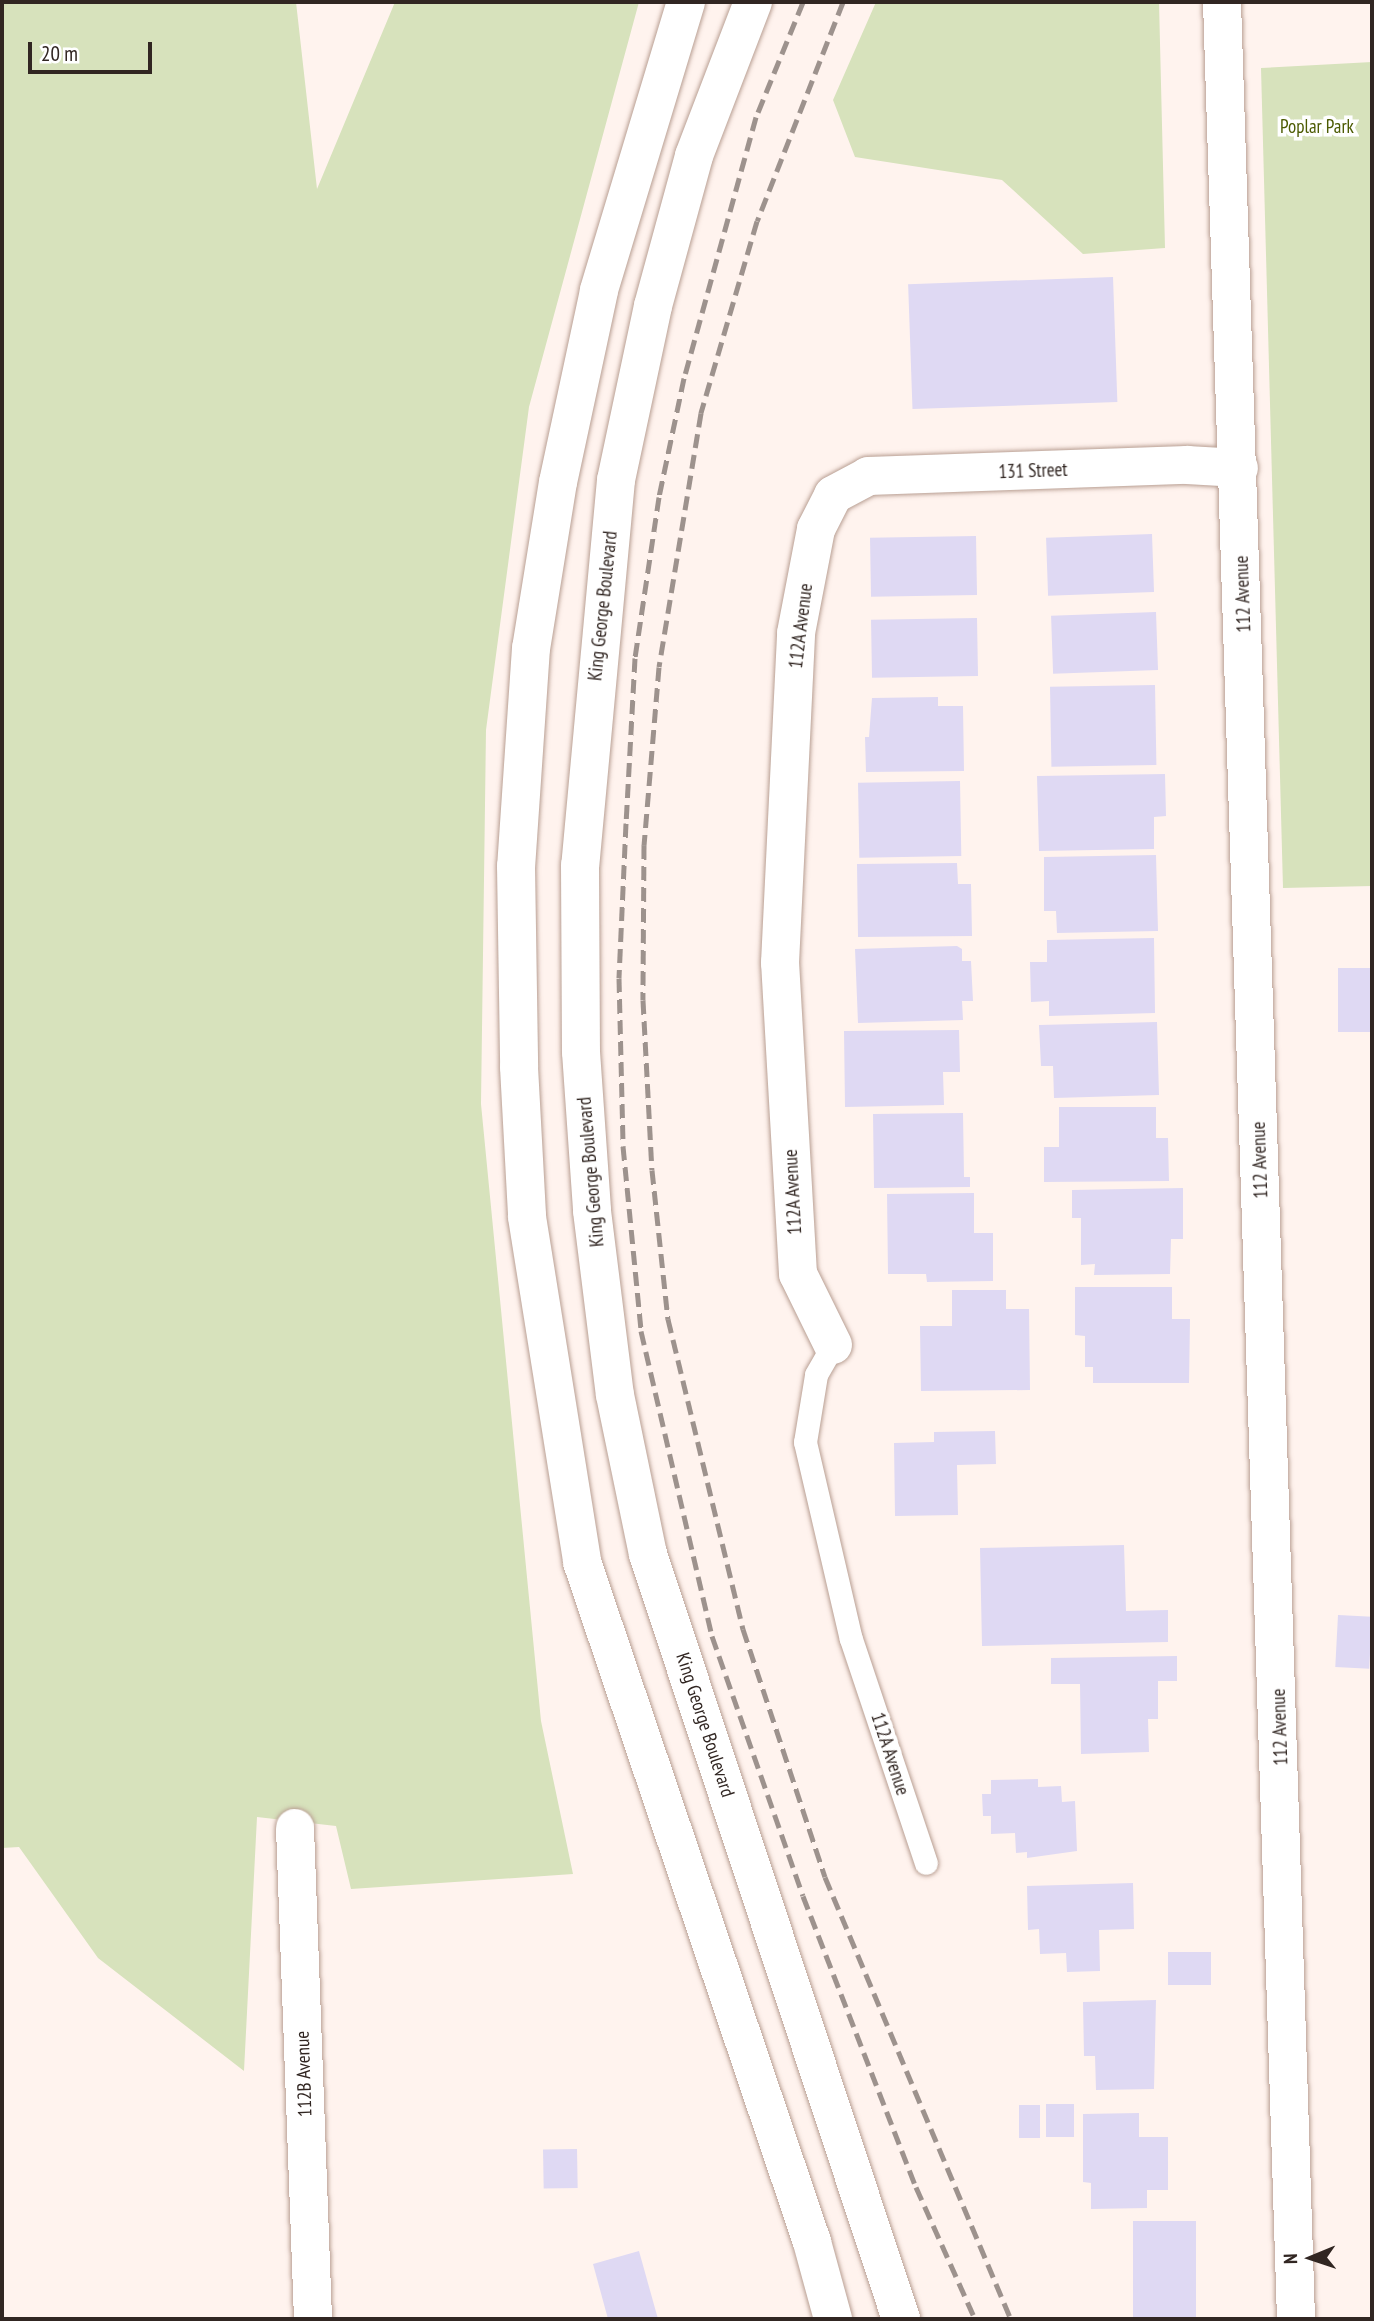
<!DOCTYPE html>
<style>
body{margin:0}
#map{position:relative;width:1374px;height:2321px;overflow:hidden;background:#fff3ee;font-family:"PT Sans Narrow",sans-serif}
div>[style]{position:absolute}
.green>*{inset:0;background:#d7e2bc}
.building>*{inset:0;background:#dfd9f3;transform-origin:0 0}
.roads{filter:drop-shadow(0 0 2px #b99f93) drop-shadow(0 0 2px #b99f93)}
.lane>*{height:23px;margin:-11.5px;padding:0 11.5px;transform-origin:11.5px;border-radius:11.5px;background:#fff}
.street>*{height:38px;margin:-19px;padding:0 19px;transform-origin:19px;border-radius:19px;background:#fff}
.primary>*{height:38px;margin:-19px;padding:0 19px;transform-origin:19px;border-radius:19px;background:#fff}
.rail>*{height:5px;margin-top:-2.5px;transform-origin:0;background:repeating-linear-gradient(90deg,#9d928d 0 14px,transparent 0 21px)}
span{translate:-50% -50%;white-space:nowrap;text-align:center;line-height:1.15;-webkit-text-stroke:7px #fff;paint-order:stroke}
.park-label{font-size:19px;color:#4c5b03}
.street-label{font-size:19px;color:#312622}
.frame{position:absolute;inset:0;border:4px solid #312622;pointer-events:none}
.north{position:absolute;left:1276px;top:2223px;width:70px;height:70px;-webkit-text-stroke:5px #fff;paint-order:stroke;rotate:268deg;font-size:19px;font-weight:700;line-height:28px;text-align:center;color:#312622}
.north::after{content:'';display:block;margin:auto;width:24px;height:32px;background:#312622;clip-path:polygon(50% 0,100% 100%,50% 72%,0 100%)}
.scale{position:absolute;left:28px;top:42px;width:124px;height:32px;box-sizing:border-box;border:4px solid #312622;border-top:0;padding-left:9px;font-size:21px;line-height:24px;white-space:nowrap;color:#312622;-webkit-text-stroke:5px #fff;paint-order:stroke}
</style>
<div id="map">
<div class="green">
<div style="clip-path:polygon(2px 2px,296px 2px,317px 189px,395px 2px,639px 2px,529px 407px,486px 730px,481px 1104px,541px 1721px,573px 1874px,351px 1889px,336px 1826px,257px 1817px,244px 2071px,98px 1958px,19px 1847px,2px 1848px)"></div>
<div style="clip-path:polygon(876px 2px,1159px 2px,1165px 248px,1083px 254px,1002px 180px,855px 157px,833px 100px)"></div>
<div style="clip-path:polygon(1372px 62px,1372px 886px,1283px 888px,1261px 68px)"></div>
</div>
<div class="building">
<div style="left:1113px;top:277px;width:125px;height:205px;rotate:88deg"></div>
<div style="left:1152px;top:534px;width:58px;height:106px;rotate:88deg"></div>
<div style="left:976px;top:536px;width:59px;height:106px;rotate:89deg"></div>
<div style="left:1156px;top:612px;width:58px;height:105px;rotate:88deg"></div>
<div style="left:977px;top:618px;width:58px;height:106px;rotate:89deg"></div>
<div style="left:1155px;top:685px;width:80px;height:105px;rotate:89deg"></div>
<div style="clip-path:polygon(938px 697px,938px 706px,963px 706px,964px 771px,866px 772px,865px 737px,869px 737px,872px 698px)"></div>
<div style="clip-path:polygon(1165px 774px,1166px 816px,1154px 817px,1154px 849px,1039px 851px,1037px 776px)"></div>
<div style="left:960px;top:781px;width:75px;height:102px;rotate:89deg"></div>
<div style="clip-path:polygon(1156px 855px,1158px 931px,1057px 933px,1056px 911px,1044px 911px,1044px 857px)"></div>
<div style="clip-path:polygon(957px 863px,958px 884px,971px 884px,972px 936px,858px 937px,857px 864px)"></div>
<div style="clip-path:polygon(1154px 938px,1155px 1013px,1049px 1016px,1049px 1001px,1031px 1002px,1030px 962px,1047px 962px,1047px 940px)"></div>
<div style="clip-path:polygon(957px 946px,962px 949px,962px 961px,971px 961px,973px 1001px,962px 1001px,963px 1020px,858px 1023px,855px 949px)"></div>
<div style="left:1338px;top:968px;width:34px;height:64px"></div>
<div style="clip-path:polygon(1157px 1022px,1159px 1095px,1054px 1098px,1053px 1066px,1041px 1066px,1039px 1025px)"></div>
<div style="clip-path:polygon(959px 1030px,960px 1072px,943px 1072px,944px 1105px,845px 1107px,844px 1031px)"></div>
<div style="clip-path:polygon(1059px 1107px,1156px 1107px,1156px 1138px,1168px 1138px,1169px 1181px,1044px 1182px,1044px 1147px,1059px 1147px)"></div>
<div style="clip-path:polygon(963px 1113px,964px 1177px,970px 1177px,970px 1187px,874px 1188px,873px 1114px)"></div>
<div style="clip-path:polygon(1183px 1188px,1183px 1239px,1171px 1239px,1170px 1274px,1094px 1275px,1095px 1264px,1081px 1265px,1081px 1218px,1072px 1218px,1072px 1190px)"></div>
<div style="clip-path:polygon(974px 1193px,974px 1233px,993px 1233px,993px 1281px,927px 1282px,926px 1274px,888px 1274px,887px 1194px)"></div>
<div style="clip-path:polygon(1075px 1287px,1172px 1287px,1172px 1319px,1190px 1319px,1189px 1383px,1093px 1383px,1093px 1367px,1085px 1367px,1085px 1336px,1075px 1335px)"></div>
<div style="clip-path:polygon(952px 1290px,1006px 1290px,1006px 1309px,1029px 1309px,1030px 1390px,921px 1391px,920px 1326px,952px 1326px)"></div>
<div style="clip-path:polygon(995px 1431px,996px 1464px,957px 1465px,958px 1515px,895px 1516px,894px 1443px,934px 1442px,934px 1432px)"></div>
<div style="clip-path:polygon(1124px 1545px,1126px 1611px,1168px 1610px,1168px 1642px,982px 1646px,980px 1548px)"></div>
<div style="left:1338px;top:1615px;width:34px;height:52px;rotate:3deg"></div>
<div style="clip-path:polygon(1177px 1656px,1177px 1681px,1158px 1681px,1158px 1719px,1148px 1719px,1149px 1752px,1081px 1754px,1080px 1684px,1051px 1684px,1051px 1658px)"></div>
<div style="clip-path:polygon(1038px 1779px,1038px 1787px,1061px 1786px,1062px 1802px,1075px 1801px,1077px 1851px,1027px 1858px,1027px 1852px,1016px 1853px,1015px 1833px,991px 1834px,991px 1816px,983px 1816px,982px 1794px,991px 1794px,991px 1780px)"></div>
<div style="clip-path:polygon(1133px 1883px,1134px 1929px,1099px 1930px,1100px 1971px,1067px 1972px,1066px 1953px,1040px 1954px,1039px 1929px,1028px 1930px,1027px 1886px)"></div>
<div style="left:1168px;top:1952px;width:43px;height:33px"></div>
<div style="clip-path:polygon(1156px 2000px,1154px 2089px,1096px 2090px,1095px 2056px,1084px 2056px,1083px 2002px)"></div>
<div style="left:1046px;top:2104px;width:28px;height:33px"></div>
<div style="left:1040px;top:2105px;width:33px;height:21px;rotate:90deg"></div>
<div style="clip-path:polygon(1139px 2113px,1139px 2137px,1168px 2137px,1168px 2190px,1147px 2190px,1147px 2208px,1091px 2209px,1091px 2183px,1083px 2182px,1083px 2114px)"></div>
<div style="left:577px;top:2149px;width:39px;height:34px;rotate:89deg"></div>
<div style="left:1133px;top:2221px;width:63px;height:98px"></div>
<div style="clip-path:polygon(639px 2251px,658px 2319px,608px 2319px,593px 2264px)"></div>
</div>
<div class="roads">
<div class="lane">
<div style="left:833px;top:1345px;width:34px;rotate:120deg"></div>
<div style="left:816px;top:1375px;width:68px;rotate:99.3deg"></div>
<div style="left:805px;top:1442px;width:202px;rotate:76.9deg"></div>
<div style="left:851px;top:1639px;width:236px;rotate:71.5deg"></div>
</div>
<div class="street">
<div style="left:1222px;top:2px;width:2318px;rotate:88.17deg"></div>
<div style="left:833px;top:1345px;width:79px;rotate:-116.2deg"></div>
<div style="left:798px;top:1274px;width:312px;rotate:-93.3deg"></div>
<div style="left:780px;top:963px;width:330px;rotate:-87.2deg"></div>
<div style="left:796px;top:633px;width:106px;rotate:-79.1deg"></div>
<div style="left:816px;top:529px;width:38px;rotate:-63deg"></div>
<div style="left:833px;top:495px;width:40px;rotate:-28deg"></div>
<div style="left:868px;top:476px;width:319px;rotate:-2deg"></div>
<div style="left:1187px;top:465px;width:52px;rotate:3.3deg"></div>
<div style="left:295px;top:1828px;width:491px;rotate:87.9deg"></div>
</div>
<div class="primary">
<div style="left:686px;top:2px;width:302px;rotate:106.8deg"></div>
<div style="left:599px;top:291px;width:195px;rotate:102.1deg"></div>
<div style="left:558px;top:482px;width:168px;rotate:99.2deg"></div>
<div style="left:531px;top:648px;width:219px;rotate:93.9deg"></div>
<div style="left:516px;top:866px;width:201px;rotate:89.1deg"></div>
<div style="left:519px;top:1067px;width:150px;rotate:86.9deg"></div>
<div style="left:527px;top:1217px;width:349px;rotate:80.9deg"></div>
<div style="left:582px;top:1562px;width:718px;rotate:71.31deg"></div>
<div style="left:812px;top:2242px;width:80px;rotate:74.7deg"></div>
<div style="left:753px;top:2px;width:165px;rotate:111deg"></div>
<div style="left:694px;top:156px;width:156px;rotate:105.3deg"></div>
<div style="left:653px;top:306px;width:178px;rotate:102deg"></div>
<div style="left:616px;top:480px;width:387px;rotate:95.3deg"></div>
<div style="left:580px;top:865px;width:187px;rotate:89.7deg"></div>
<div style="left:581px;top:1052px;width:159px;rotate:86deg"></div>
<div style="left:592px;top:1211px;width:185px;rotate:82.9deg"></div>
<div style="left:615px;top:1395px;width:162px;rotate:78.3deg"></div>
<div style="left:648px;top:1554px;width:806px;rotate:71.7deg"></div>
</div>
</div>
<div class="rail">
<div style="left:803px;top:2px;width:124px;rotate:112.2deg"></div>
<div style="left:756px;top:117px;width:271px;rotate:105.4deg"></div>
<div style="left:684px;top:378px;width:122px;rotate:101.9deg"></div>
<div style="left:659px;top:497px;width:163px;rotate:98.5deg"></div>
<div style="left:635px;top:658px;width:165px;rotate:93.1deg"></div>
<div style="left:626px;top:823px;width:155px;rotate:92.6deg"></div>
<div style="left:619px;top:978px;width:168px;rotate:88.6deg"></div>
<div style="left:623px;top:1146px;width:186px;rotate:84.4deg"></div>
<div style="left:641px;top:1331px;width:313px;rotate:76.9deg"></div>
<div style="left:712px;top:1636px;width:275px;rotate:70.7deg"></div>
<div style="left:803px;top:1896px;width:312px;rotate:68.8deg"></div>
<div style="left:916px;top:2187px;width:145px;rotate:65.9deg"></div>
<div style="left:843px;top:2px;width:235px;rotate:111.4deg"></div>
<div style="left:757px;top:221px;width:200px;rotate:106.3deg"></div>
<div style="left:701px;top:413px;width:257px;rotate:99.4deg"></div>
<div style="left:659px;top:667px;width:179px;rotate:94.8deg"></div>
<div style="left:644px;top:845px;width:155px;rotate:90.4deg"></div>
<div style="left:643px;top:1000px;width:170px;rotate:87deg"></div>
<div style="left:652px;top:1170px;width:150px;rotate:83.9deg"></div>
<div style="left:668px;top:1319px;width:319px;rotate:76.4deg"></div>
<div style="left:743px;top:1629px;width:261px;rotate:71.7deg"></div>
<div style="left:825px;top:1877px;width:480px;rotate:67.2deg"></div>
</div>
<div class="park-label">
<span style="left:1317px;top:127px">Poplar Park</span>
</div>
<div class="street-label">
<span style="left:1033px;top:471px;rotate:-2deg">131 Street</span>
<span style="left:1243px;top:594px;rotate:-92deg">112 Avenue</span>
<span style="left:603px;top:606px;rotate:-84deg">King George Boulevard</span>
<span style="left:801px;top:626px;rotate:-83deg">112A Avenue</span>
<span style="left:1260px;top:1160px;rotate:-92deg">112 Avenue</span>
<span style="left:591px;top:1172px;rotate:-95deg">King George Boulevard</span>
<span style="left:793px;top:1192px;rotate:-93deg">112A Avenue</span>
<span style="left:705px;top:1725px;rotate:72deg">King George Boulevard</span>
<span style="left:1280px;top:1727px;rotate:-92deg">112 Avenue</span>
<span style="left:890px;top:1754px;rotate:72deg">112A Avenue</span>
<span style="left:304px;top:2074px;rotate:-92deg">112B Avenue</span>
</div>
<div class="frame"></div>
<div class="north">N</div>
<div class="scale">20 m</div>
</div>
